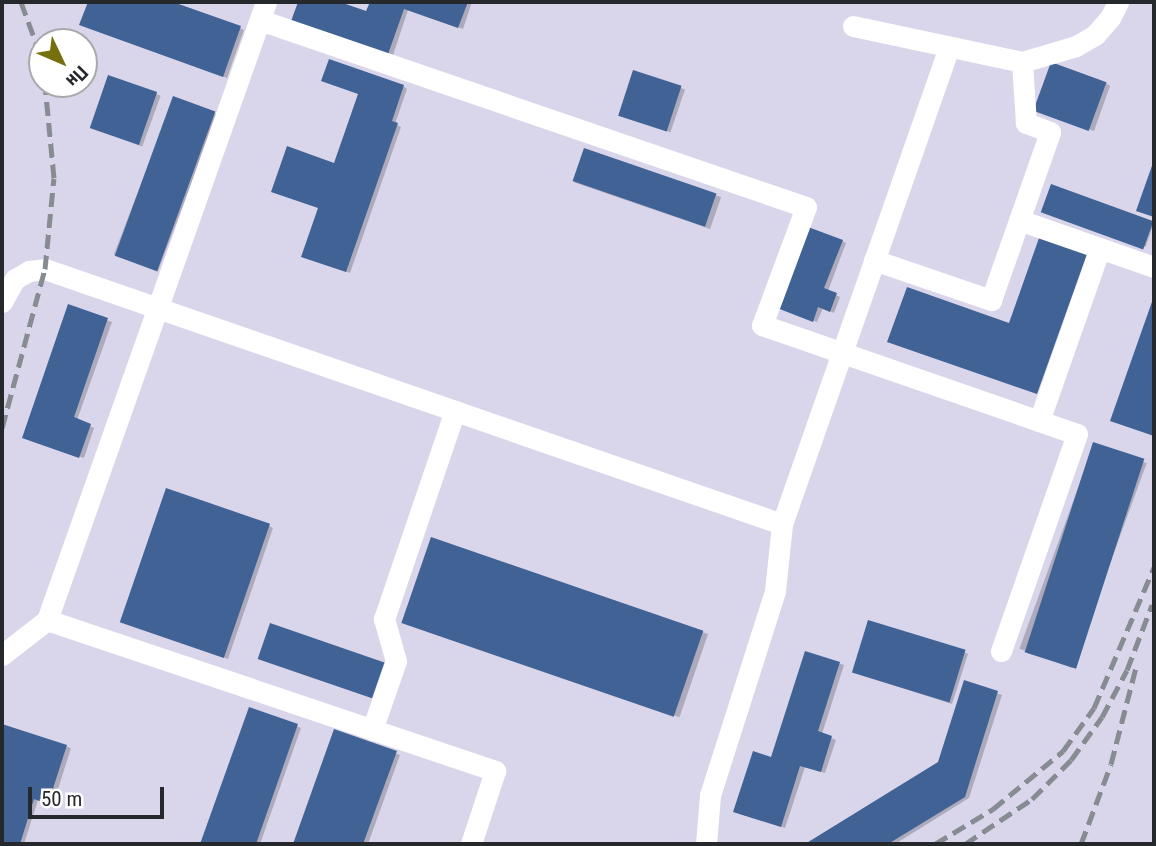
<!DOCTYPE html>
<meta charset="utf-8">
<style>
body{margin:0}
#map{position:relative;width:1156px;height:846px;overflow:hidden;background:#dde3ec;font-family:"Roboto Condensed",sans-serif}
div>[style]{position:absolute}
.industrial>*{inset:0;background:#d9d5eb}
.shadow>*{inset:0;background:#0003;transform-origin:0 0}
.building>*{inset:0;background:#406294;transform-origin:0 0}
.minor>*{height:21px;margin:-10.5px;padding:0 10.5px;transform-origin:10.5px;border-radius:10.5px;background:#fff}
.rail>*{height:5px;margin-top:-2.5px;transform-origin:0;background:repeating-linear-gradient(90deg,#878c92 0 14px,transparent 0 21px)}
span{translate:-50% -50%;white-space:nowrap;text-align:center;line-height:1.15;-webkit-text-stroke:7px #fff;paint-order:stroke}
.frame{position:absolute;inset:0;border:4px solid #26292c;pointer-events:none}
.north{position:absolute;left:28px;top:28px;width:70px;height:70px;box-sizing:border-box;background:#fff;border:2px solid #a8a9ab;border-radius:50%;rotate:134deg;font-size:19px;font-weight:700;line-height:28px;text-align:center;color:#26292c}
.north::after{content:'';display:block;margin:auto;width:24px;height:32px;background:#766f0e;clip-path:polygon(50% 0,100% 100%,50% 72%,0 100%)}
.scale{position:absolute;left:28px;top:787px;width:136px;height:32px;box-sizing:border-box;border:4px solid #26292c;border-top:0;padding-left:9px;font-size:21px;line-height:24px;white-space:nowrap;color:#26292c;-webkit-text-stroke:5px #fff;paint-order:stroke}
</style>
<div id="map">
<div class="industrial">
<div style="clip-path:polygon(evenodd,2px 2px,1154px 2px,1154px 844px,2px 844px,2px 2px,42px 42px,84px 42px,84px 84px,42px 84px,42px 42px)"></div>
</div>
<div class="shadow">
<div style="clip-path:polygon(90px 2px,167px 2px,240px 28px,244px 30px,227px 78px,86px 27px,82px 25px)"></div>
<div style="clip-path:polygon(300px 2px,334px 2px,367px 13px,371px 2px,472px 2px,463px 29px,408px 10px,392px 58px,293px 23px)"></div>
<div style="left:634px;top:72px;width:54px;height:45px;rotate:19deg"></div>
<div style="left:109px;top:77px;width:55px;height:54px;rotate:20deg"></div>
<div style="clip-path:polygon(1106px 83px,1110px 86px,1094px 131px,1040px 112px)"></div>
<div style="clip-path:polygon(403px 86px,407px 89px,395px 124px,401px 127px,350px 273px,307px 258px,335px 165px)"></div>
<div style="left:174px;top:98px;width:47px;height:168px;rotate:21deg"></div>
<div style="left:585px;top:150px;width:144px;height:34px;rotate:19deg"></div>
<div style="left:1052px;top:187px;width:108px;height:26px;rotate:19deg"></div>
<div style="clip-path:polygon(842px 241px,846px 243px,828px 291px,840px 297px,834px 313px,823px 308px,817px 322px,783px 309px)"></div>
<div style="clip-path:polygon(1154px 300px,1154px 436px,1112px 420px)"></div>
<div style="clip-path:polygon(69px 307px,112px 322px,77px 420px,94px 428px,84px 458px,28px 439px)"></div>
<div style="left:1094px;top:444px;width:56px;height:218px;rotate:20deg"></div>
<div style="clip-path:polygon(269px 526px,273px 528px,228px 659px,126px 623px)"></div>
<div style="left:432px;top:539px;width:292px;height:88px;rotate:19deg"></div>
<div style="clip-path:polygon(964px 652px,968px 654px,952px 704px,858px 674px)"></div>
<div style="clip-path:polygon(807px 653px,844px 665px,822px 734px,836px 740px,825px 773px,805px 767px,785px 828px,740px 814px,773px 759px)"></div>
<div style="clip-path:polygon(965px 682px,1002px 695px,969px 798px,895px 844px,809px 844px,939px 763px)"></div>
<div style="clip-path:polygon(250px 709px,301px 728px,260px 844px,202px 844px)"></div>
<div style="clip-path:polygon(2px 726px,71px 748px,53px 805px,38px 800px,24px 844px,2px 844px)"></div>
<div style="clip-path:polygon(335px 731px,400px 755px,368px 844px,295px 844px)"></div>
</div>
<div class="building">
<div style="clip-path:polygon(88px 2px,173px 2px,241px 26px,223px 77px,79px 25px)"></div>
<div style="clip-path:polygon(298px 2px,340px 2px,366px 11px,370px 2px,468px 2px,458px 28px,404px 9px,387px 57px,290px 24px)"></div>
<div style="clip-path:polygon(329px 59px,404px 85px,392px 121px,398px 123px,346px 272px,301px 257px,318px 208px,271px 192px,287px 146px,334px 163px,358px 94px,321px 81px)"></div>
<div style="left:1051px;top:62px;width:59px;height:52px;rotate:20deg"></div>
<div style="left:633px;top:70px;width:51px;height:48px;rotate:18deg"></div>
<div style="left:108px;top:75px;width:52px;height:56px;rotate:19deg"></div>
<div style="left:173px;top:96px;width:45px;height:170px;rotate:20deg"></div>
<div style="left:584px;top:148px;width:140px;height:35px;rotate:19deg"></div>
<div style="clip-path:polygon(1154px 160px,1154px 217px,1136px 211px)"></div>
<div style="left:1051px;top:184px;width:109px;height:30px;rotate:20deg"></div>
<div style="clip-path:polygon(808px 227px,843px 240px,824px 288px,837px 293px,830px 312px,818px 307px,813px 322px,777px 308px)"></div>
<div style="clip-path:polygon(1039px 238px,1087px 254px,1037px 394px,887px 342px,907px 287px,1009px 323px)"></div>
<div style="clip-path:polygon(1154px 296px,1154px 436px,1110px 421px)"></div>
<div style="clip-path:polygon(68px 304px,108px 318px,74px 417px,91px 424px,79px 458px,22px 438px)"></div>
<div style="left:1093px;top:442px;width:54px;height:221px;rotate:18deg"></div>
<div style="left:166px;top:488px;width:110px;height:142px;rotate:19deg"></div>
<div style="left:431px;top:537px;width:288px;height:91px;rotate:19deg"></div>
<div style="left:868px;top:620px;width:102px;height:55px;rotate:17deg"></div>
<div style="left:270px;top:623px;width:121px;height:38px;rotate:19deg"></div>
<div style="clip-path:polygon(805px 651px,840px 662px,818px 731px,832px 736px,821px 772px,800px 766px,781px 827px,733px 812px,753px 751px,771px 757px)"></div>
<div style="clip-path:polygon(964px 680px,998px 691px,965px 797px,888px 844px,805px 844px,938px 762px)"></div>
<div style="clip-path:polygon(249px 707px,298px 724px,256px 844px,200px 844px)"></div>
<div style="clip-path:polygon(2px 724px,67px 745px,48px 804px,34px 799px,20px 844px,2px 844px)"></div>
<div style="clip-path:polygon(334px 729px,397px 751px,363px 844px,293px 844px)"></div>
</div>
<div class="minor">
<div style="left:260px;top:20px;width:577px;rotate:18.91deg"></div>
<div style="left:806px;top:207px;width:126px;rotate:110.4deg"></div>
<div style="left:762px;top:325px;width:333px;rotate:19.1deg"></div>
<div style="left:1077px;top:434px;width:230px;rotate:109.3deg"></div>
<div style="left:853px;top:26px;width:173px;rotate:12deg"></div>
<div style="left:1022px;top:62px;width:56px;rotate:-16.5deg"></div>
<div style="left:1076px;top:46px;width:22px;rotate:-30deg"></div>
<div style="left:1095px;top:35px;width:23px;rotate:-49deg"></div>
<div style="left:1110px;top:18px;width:18px;rotate:-63deg"></div>
<div style="left:1019px;top:220px;width:143px;rotate:19.2deg"></div>
<div style="left:874px;top:260px;width:124px;rotate:18.9deg"></div>
<div style="left:991px;top:300px;width:178px;rotate:-70.6deg"></div>
<div style="left:1050px;top:132px;width:26px;rotate:-159deg"></div>
<div style="left:1026px;top:123px;width:61px;rotate:-93.8deg"></div>
<div style="left:2px;top:302px;width:26px;rotate:-61deg"></div>
<div style="left:15px;top:279px;width:16px;rotate:-30deg"></div>
<div style="left:29px;top:271px;width:16px;rotate:-7deg"></div>
<div style="left:45px;top:269px;width:780px;rotate:19.09deg"></div>
<div style="left:1039px;top:421px;width:183px;rotate:-70.6deg"></div>
<div style="left:47px;top:620px;width:473px;rotate:18.6deg"></div>
<div style="left:495px;top:771px;width:77px;rotate:108.2deg"></div>
<div style="left:2px;top:655px;width:57px;rotate:-37.9deg"></div>
<div style="left:47px;top:620px;width:656px;rotate:-70.49deg"></div>
<div style="left:372px;top:730px;width:73px;rotate:-70.8deg"></div>
<div style="left:396px;top:661px;width:44px;rotate:-105.9deg"></div>
<div style="left:384px;top:619px;width:220px;rotate:-71.2deg"></div>
<div style="left:706px;top:844px;width:49px;rotate:-85.3deg"></div>
<div style="left:710px;top:795px;width:214px;rotate:-72.3deg"></div>
<div style="left:775px;top:591px;width:67px;rotate:-84deg"></div>
<div style="left:782px;top:524px;width:505px;rotate:-70.7deg"></div>
</div>
<div class="rail">
<div style="left:21px;top:2px;width:61px;rotate:69.8deg"></div>
<div style="left:2px;top:428px;width:165px;rotate:-74.9deg"></div>
<div style="left:45px;top:269px;width:91px;rotate:-84.4deg"></div>
<div style="left:54px;top:178px;width:94px;rotate:-95.5deg"></div>
<div style="left:935px;top:844px;width:68px;rotate:-31.1deg"></div>
<div style="left:993px;top:809px;width:91px;rotate:-39.6deg"></div>
<div style="left:1063px;top:751px;width:53px;rotate:-54.2deg"></div>
<div style="left:1094px;top:708px;width:153px;rotate:-66.9deg"></div>
<div style="left:965px;top:844px;width:81px;rotate:-33.9deg"></div>
<div style="left:1032px;top:799px;width:55px;rotate:-45deg"></div>
<div style="left:1071px;top:760px;width:53px;rotate:-54.2deg"></div>
<div style="left:1102px;top:717px;width:53px;rotate:-62deg"></div>
<div style="left:1127px;top:670px;width:70px;rotate:-69deg"></div>
<div style="left:1081px;top:844px;width:85px;rotate:-69.4deg"></div>
<div style="left:1111px;top:764px;width:100px;rotate:-75.5deg"></div>
</div>
<div class="frame"></div>
<div class="north">Пн</div>
<div class="scale">50 m</div>
</div>
